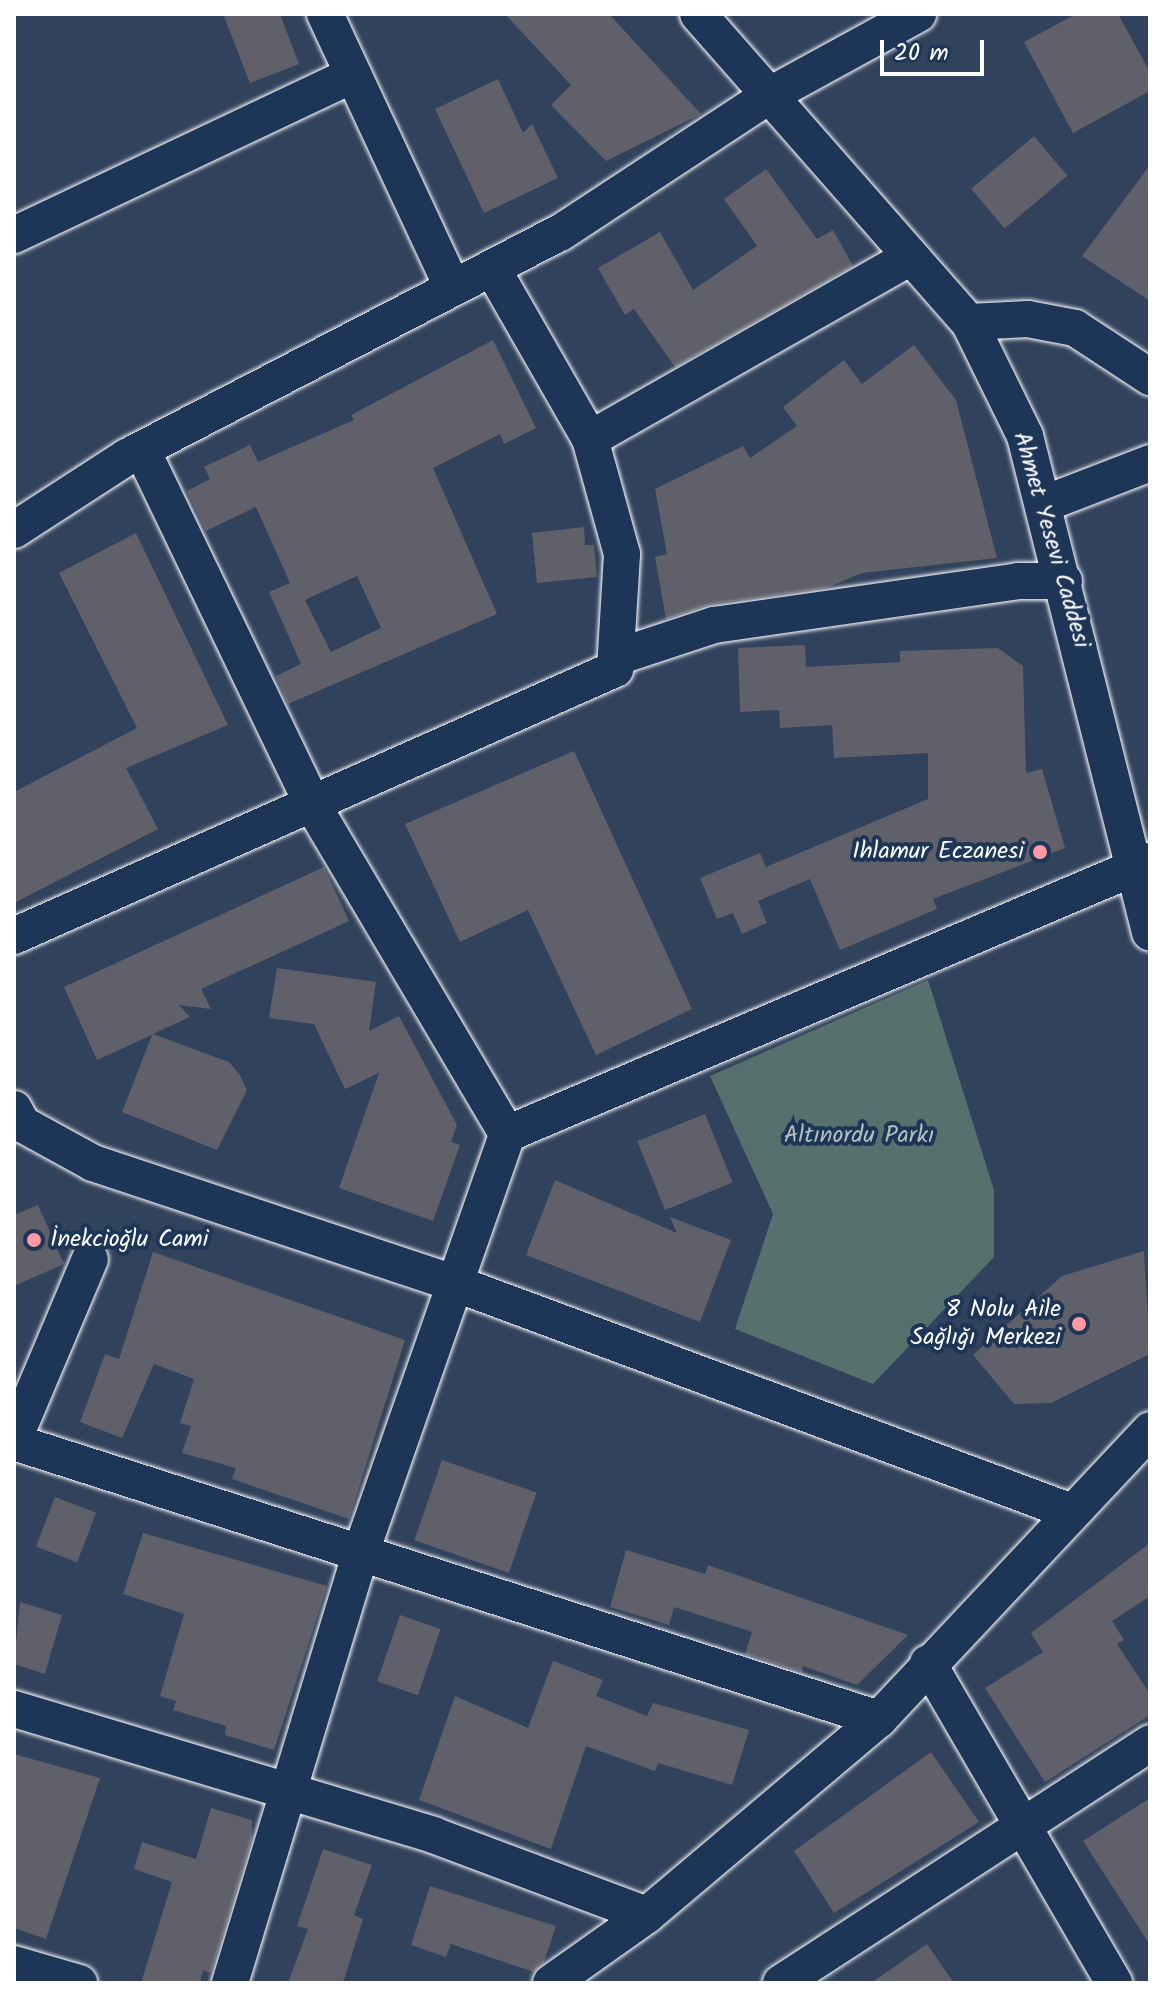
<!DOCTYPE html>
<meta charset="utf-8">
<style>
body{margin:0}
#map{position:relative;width:1164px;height:1997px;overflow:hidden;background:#31425c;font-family:Kalam,sans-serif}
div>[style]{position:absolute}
.green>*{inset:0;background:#55706d}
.building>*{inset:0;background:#5f6069;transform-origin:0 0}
.roads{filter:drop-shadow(0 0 2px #fff) drop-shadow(0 0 2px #fff)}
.minor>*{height:36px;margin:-18px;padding:0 18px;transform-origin:18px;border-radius:18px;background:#1d3557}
.dots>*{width:22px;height:22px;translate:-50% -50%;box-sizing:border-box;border:4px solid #1d3557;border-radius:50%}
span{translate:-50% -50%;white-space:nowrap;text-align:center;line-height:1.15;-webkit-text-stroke:8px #1d3557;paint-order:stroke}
.street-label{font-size:24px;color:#fff}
.poi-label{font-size:24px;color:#fff}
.right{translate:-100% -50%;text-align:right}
.left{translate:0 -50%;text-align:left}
.park-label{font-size:24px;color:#b2bfbd}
.frame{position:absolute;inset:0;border:16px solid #fff;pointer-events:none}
.scale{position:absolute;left:880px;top:40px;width:104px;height:36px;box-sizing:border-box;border:4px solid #fff;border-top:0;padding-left:10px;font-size:24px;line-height:28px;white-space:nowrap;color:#fff;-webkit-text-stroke:6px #1d3557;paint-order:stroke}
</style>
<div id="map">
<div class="green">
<div style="clip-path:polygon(928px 980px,994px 1190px,994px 1257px,873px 1384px,735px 1329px,773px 1214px,710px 1076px)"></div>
</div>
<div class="building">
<div style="clip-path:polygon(223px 14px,280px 14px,299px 64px,250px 83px)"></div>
<div style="clip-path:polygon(505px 14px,609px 14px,701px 114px,606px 161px,551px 105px,571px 85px)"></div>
<div style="clip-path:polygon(1076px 14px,1118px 14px,1150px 72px,1150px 91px,1073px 133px,1024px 42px)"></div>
<div style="clip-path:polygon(498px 79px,523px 133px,532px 124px,558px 178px,484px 213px,435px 109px)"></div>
<div style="left:1034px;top:136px;width:52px;height:82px;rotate:50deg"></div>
<div style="clip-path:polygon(1150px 165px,1150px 301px,1082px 256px)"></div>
<div style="clip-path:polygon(766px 169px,817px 239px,833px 230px,853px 266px,675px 367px,634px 309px,625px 315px,598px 268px,660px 232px,693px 290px,757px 246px,724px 199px)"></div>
<div style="clip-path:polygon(evenodd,493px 340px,536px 428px,504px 444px,500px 434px,433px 468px,497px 614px,288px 704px,276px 676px,301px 664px,269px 592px,290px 583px,256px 507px,206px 531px,187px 491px,210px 479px,204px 467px,250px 445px,258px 462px,354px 420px,351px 415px,493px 340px,357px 576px,381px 628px,331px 652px,305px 600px,357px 576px)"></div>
<div style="clip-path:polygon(914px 345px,956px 400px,997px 558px,862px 573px,826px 588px,711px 604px,666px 619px,655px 557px,667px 554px,655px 489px,743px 446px,750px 458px,797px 426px,783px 407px,844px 360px,862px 384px)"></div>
<div style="clip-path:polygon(584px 527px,585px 545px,594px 545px,597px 577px,537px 583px,532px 533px)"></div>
<div style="clip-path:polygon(136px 533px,228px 725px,126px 768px,158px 829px,14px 903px,14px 792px,137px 728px,59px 573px)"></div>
<div style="clip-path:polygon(805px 645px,806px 667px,900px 662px,900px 651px,998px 648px,1023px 666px,1026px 773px,1042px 769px,1065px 848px,933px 899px,937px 909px,840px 950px,810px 879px,758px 901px,767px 923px,742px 934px,733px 913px,717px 919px,700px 878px,760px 853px,766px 867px,928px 799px,928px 753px,834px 758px,832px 725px,780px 728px,779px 710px,740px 712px,738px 648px)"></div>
<div style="clip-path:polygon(574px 751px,692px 1009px,596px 1055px,528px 910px,460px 942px,405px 824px)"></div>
<div style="clip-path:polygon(324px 867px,349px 921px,201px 989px,211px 1009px,179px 1005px,190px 1017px,153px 1034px,229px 1062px,240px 1075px,247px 1090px,217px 1150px,122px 1112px,152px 1035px,97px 1060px,64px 987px)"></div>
<div style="clip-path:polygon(277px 968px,376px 982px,369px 1031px,399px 1016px,457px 1125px,451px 1142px,460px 1145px,433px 1221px,339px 1188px,379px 1073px,345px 1089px,314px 1024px,269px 1018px)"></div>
<div style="left:705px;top:1114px;width:74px;height:73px;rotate:68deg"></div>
<div style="clip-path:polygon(555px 1180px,677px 1233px,670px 1217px,731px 1240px,700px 1322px,526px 1255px)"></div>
<div style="clip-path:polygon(38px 1205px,64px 1264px,14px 1286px,14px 1215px)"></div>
<div style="clip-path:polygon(1144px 1251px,1150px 1354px,1051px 1403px,1014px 1404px,973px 1355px,1062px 1276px)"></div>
<div style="clip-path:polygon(153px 1252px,405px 1340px,349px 1519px,232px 1479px,236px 1468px,182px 1453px,191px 1426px,180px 1423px,194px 1379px,154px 1364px,122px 1438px,80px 1422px,105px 1354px,119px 1359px)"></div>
<div style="left:442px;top:1460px;width:100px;height:85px;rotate:19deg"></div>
<div style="left:55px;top:1497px;width:44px;height:53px;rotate:21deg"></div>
<div style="clip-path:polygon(143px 1533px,327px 1586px,274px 1750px,225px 1735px,226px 1726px,173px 1710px,176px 1701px,160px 1696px,184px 1614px,123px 1594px)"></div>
<div style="clip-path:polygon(1150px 1543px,1150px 1596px,1112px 1621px,1124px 1640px,1117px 1644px,1150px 1694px,1150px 1715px,1045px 1782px,985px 1688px,1043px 1652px,1031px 1633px)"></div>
<div style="clip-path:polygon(626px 1550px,705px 1574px,708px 1565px,908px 1635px,857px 1685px,803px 1666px,802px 1672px,745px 1654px,752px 1632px,674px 1607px,669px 1625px,610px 1607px)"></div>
<div style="clip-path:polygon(20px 1602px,62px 1615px,45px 1674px,14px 1664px)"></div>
<div style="left:400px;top:1615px;width:43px;height:70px;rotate:19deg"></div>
<div style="clip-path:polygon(553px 1661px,603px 1680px,596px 1696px,647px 1716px,653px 1703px,749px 1730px,732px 1785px,658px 1763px,655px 1771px,586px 1746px,551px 1849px,419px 1800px,455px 1696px,528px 1728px)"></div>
<div style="clip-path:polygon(931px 1752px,979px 1822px,834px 1913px,794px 1851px)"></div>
<div style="clip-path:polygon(14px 1754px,100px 1778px,46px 1939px,14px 1928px)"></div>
<div style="clip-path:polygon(1150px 1798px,1150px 1945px,1083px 1841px)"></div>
<div style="clip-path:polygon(211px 1808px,252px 1820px,252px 1838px,211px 1973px,203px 1970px,200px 1983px,141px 1983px,172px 1882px,134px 1869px,142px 1842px,196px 1859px)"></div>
<div style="clip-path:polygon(323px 1849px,372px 1865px,354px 1915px,363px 1919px,343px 1983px,288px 1983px,308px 1929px,297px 1926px)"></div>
<div style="clip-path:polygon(430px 1886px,556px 1926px,544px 1962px,534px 1972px,451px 1944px,446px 1957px,411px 1945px)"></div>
<div style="clip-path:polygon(927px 1944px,954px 1983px,871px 1983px)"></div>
</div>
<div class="roads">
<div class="minor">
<div style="left:325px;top:14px;width:302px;rotate:65deg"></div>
<div style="left:698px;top:14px;width:410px;rotate:48.7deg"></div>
<div style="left:969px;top:322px;width:127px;rotate:63.8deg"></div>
<div style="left:1025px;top:436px;width:512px;rotate:75.86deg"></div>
<div style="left:14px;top:235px;width:375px;rotate:-25.3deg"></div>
<div style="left:969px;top:322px;width:59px;rotate:-2.9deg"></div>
<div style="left:1028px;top:319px;width:48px;rotate:10.8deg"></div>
<div style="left:1075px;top:328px;width:90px;rotate:33.2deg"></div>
<div style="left:590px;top:439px;width:369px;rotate:-29.6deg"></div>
<div style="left:142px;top:450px;width:393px;rotate:64.3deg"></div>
<div style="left:312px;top:804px;width:383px;rotate:59.4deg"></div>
<div style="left:1044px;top:504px;width:114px;rotate:-21.1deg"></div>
<div style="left:14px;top:530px;width:135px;rotate:-32.9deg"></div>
<div style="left:127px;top:457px;width:488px;rotate:-27.4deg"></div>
<div style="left:560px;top:233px;width:251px;rotate:-33.3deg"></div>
<div style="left:770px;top:95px;width:169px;rotate:-28.7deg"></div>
<div style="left:617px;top:657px;width:102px;rotate:-18.3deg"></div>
<div style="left:714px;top:625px;width:307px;rotate:-8.2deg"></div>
<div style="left:1018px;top:581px;width:46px"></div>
<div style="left:14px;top:936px;width:658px;rotate:-23.95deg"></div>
<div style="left:615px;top:669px;width:115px;rotate:-86.5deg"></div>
<div style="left:622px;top:554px;width:119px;rotate:-105.5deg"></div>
<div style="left:590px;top:439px;width:197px;rotate:-119.8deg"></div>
<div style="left:14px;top:1109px;width:17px;rotate:62deg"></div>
<div style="left:22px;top:1124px;width:81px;rotate:28.8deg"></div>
<div style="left:93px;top:1163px;width:380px;rotate:18.4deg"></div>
<div style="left:454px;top:1283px;width:656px;rotate:20.34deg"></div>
<div style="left:14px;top:1439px;width:195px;rotate:-67.1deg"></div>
<div style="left:14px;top:1442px;width:908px;rotate:17.76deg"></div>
<div style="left:928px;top:1663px;width:370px;rotate:59.8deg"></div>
<div style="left:14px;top:1709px;width:438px;rotate:16.7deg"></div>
<div style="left:433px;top:1835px;width:228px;rotate:20.5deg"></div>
<div style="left:14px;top:1964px;width:68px;rotate:16.3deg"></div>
<div style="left:230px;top:1983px;width:450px;rotate:-73.1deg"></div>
<div style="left:361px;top:1552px;width:443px;rotate:-70.7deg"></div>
<div style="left:507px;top:1134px;width:699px;rotate:-23deg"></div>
<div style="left:551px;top:1983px;width:118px;rotate:-35.3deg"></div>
<div style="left:647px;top:1915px;width:304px;rotate:-40.2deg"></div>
<div style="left:879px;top:1719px;width:396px;rotate:-46.8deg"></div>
<div style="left:781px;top:1983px;width:440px;rotate:-33deg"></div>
</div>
</div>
<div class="dots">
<div style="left:1040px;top:852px;background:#ff9aa2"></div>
<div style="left:34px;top:1240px;background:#ff9aa2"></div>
<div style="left:1079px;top:1324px;background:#ff9aa2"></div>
</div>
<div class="street-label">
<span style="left:1051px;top:540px;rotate:74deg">Ahmet Yesevi Caddesi</span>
</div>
<div class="poi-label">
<span class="right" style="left:1024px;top:852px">Ihlamur Eczanesi</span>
<span class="left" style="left:50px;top:1240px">İnekcioğlu Cami</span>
<span class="right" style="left:1061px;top:1324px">8 Nolu Aile<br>Sağlığı Merkezi</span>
</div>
<div class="park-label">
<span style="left:859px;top:1136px">Altınordu Parkı</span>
</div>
<div class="frame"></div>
<div class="scale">20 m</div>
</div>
